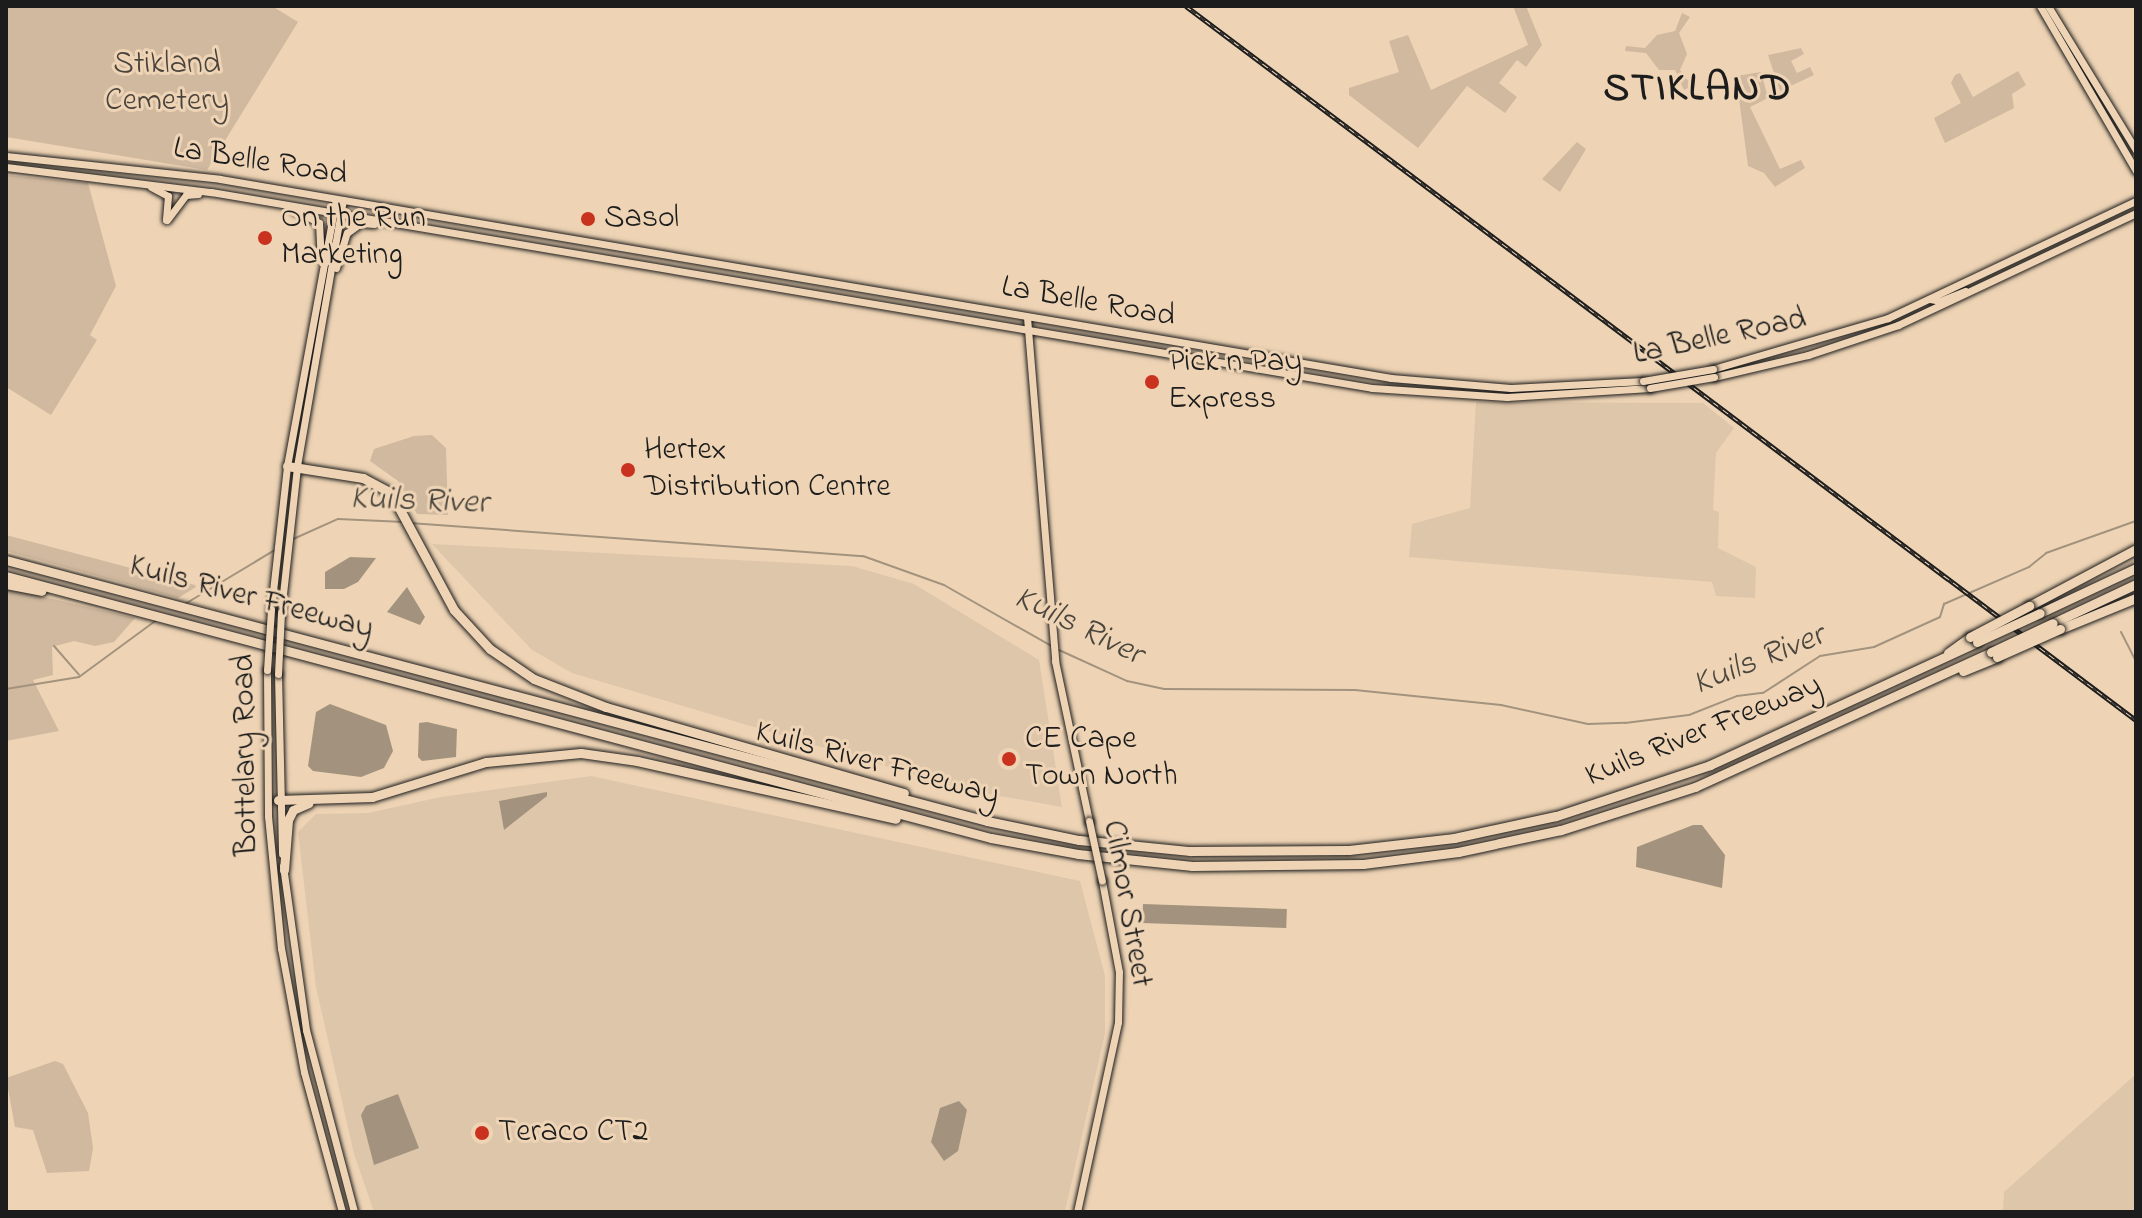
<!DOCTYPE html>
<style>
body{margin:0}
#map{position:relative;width:2142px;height:1218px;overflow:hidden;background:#eed4b5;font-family:"Indie Flower",sans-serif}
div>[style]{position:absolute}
.built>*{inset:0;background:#dec6aa}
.green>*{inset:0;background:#d0b99f}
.water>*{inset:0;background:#a3937e;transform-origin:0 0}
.stream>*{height:2px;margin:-1px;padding:0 1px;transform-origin:1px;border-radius:1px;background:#a3937e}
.roads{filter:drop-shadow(0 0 2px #1c1c1c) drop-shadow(0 0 2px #1c1c1c)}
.secondary>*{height:7px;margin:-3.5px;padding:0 3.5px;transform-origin:3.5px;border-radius:3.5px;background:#eed4b5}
.highway>*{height:9px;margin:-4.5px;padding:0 4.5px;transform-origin:4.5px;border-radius:4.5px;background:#eed4b5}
.rail>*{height:5px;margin-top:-2.5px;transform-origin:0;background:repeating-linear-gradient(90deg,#eed4b5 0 6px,#1c1c1c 0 12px);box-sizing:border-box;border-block:2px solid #1c1c1c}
.bridges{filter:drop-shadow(0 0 2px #1c1c1c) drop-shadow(0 0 2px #1c1c1c)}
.secondary-bridge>*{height:7px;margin:-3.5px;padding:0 3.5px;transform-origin:3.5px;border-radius:3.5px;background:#eed4b5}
.highway-bridge>*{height:9px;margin:-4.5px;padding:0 4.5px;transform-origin:4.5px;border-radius:4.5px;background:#eed4b5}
.dots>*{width:22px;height:22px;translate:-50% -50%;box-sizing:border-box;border:4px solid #eed4b5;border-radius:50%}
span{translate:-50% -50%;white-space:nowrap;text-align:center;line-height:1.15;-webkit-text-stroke:6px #eed4b5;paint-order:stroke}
.park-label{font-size:32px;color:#49433d}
.street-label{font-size:32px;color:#1c1c1c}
.poi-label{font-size:32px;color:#1c1c1c}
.left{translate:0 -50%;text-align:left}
.water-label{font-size:34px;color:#4b463e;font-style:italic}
.district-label{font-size:40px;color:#1c1c1c;font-weight:700;letter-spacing:2px}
.frame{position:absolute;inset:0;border:8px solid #1c1c1c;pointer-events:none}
</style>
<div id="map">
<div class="built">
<div style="clip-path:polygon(1476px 402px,1703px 403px,1734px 428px,1716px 453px,1713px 510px,1719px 512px,1718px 548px,1756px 567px,1755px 598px,1716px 596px,1712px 582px,1409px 557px,1412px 524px,1470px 508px)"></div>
<div style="clip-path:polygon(432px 544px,852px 566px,914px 584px,1039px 660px,1062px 807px,966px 790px,572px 673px,532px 650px)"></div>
<div style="clip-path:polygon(591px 776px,1080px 881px,1105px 976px,1105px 1033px,1065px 1212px,374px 1212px,354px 1154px,316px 987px,298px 832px,316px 814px,368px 813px,441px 797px)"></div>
<div style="clip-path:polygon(2136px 1074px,2136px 1212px,2003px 1212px,2004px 1192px)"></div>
</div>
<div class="green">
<div style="clip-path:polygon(6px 6px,272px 6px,298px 22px,207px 170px,6px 137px)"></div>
<div style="clip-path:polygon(1513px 6px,1526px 6px,1542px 45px,1526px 67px,1517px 60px,1499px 83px,1517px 97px,1505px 113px,1467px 86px,1418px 148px,1349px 95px,1349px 88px,1399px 72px,1389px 41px,1408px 35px,1431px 90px,1528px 45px)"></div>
<div style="clip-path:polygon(1682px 13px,1690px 17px,1679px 33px,1687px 54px,1680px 70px,1692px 86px,1684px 90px,1675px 70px,1659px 70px,1646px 53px,1625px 51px,1626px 46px,1645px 48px,1657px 35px,1675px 31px)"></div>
<div style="clip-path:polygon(1801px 48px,1804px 54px,1791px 61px,1797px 73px,1810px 67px,1814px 75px,1780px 91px,1768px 55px)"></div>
<div style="clip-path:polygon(2018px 71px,2026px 85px,2012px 94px,2014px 108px,1945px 143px,1934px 118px,1961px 103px,1951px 83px,1955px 75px,1960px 73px,1973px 97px)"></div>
<div style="clip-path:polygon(1761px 72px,1768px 98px,1750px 107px,1780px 169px,1801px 160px,1805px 168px,1775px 187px,1764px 173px,1748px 166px,1736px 76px)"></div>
<div style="clip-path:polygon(1577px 142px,1586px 149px,1560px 192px,1542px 179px)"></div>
<div style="clip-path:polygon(6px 175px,88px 183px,116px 286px,90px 335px,97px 340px,51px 415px,6px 387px)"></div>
<div style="clip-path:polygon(414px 436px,432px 435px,446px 448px,448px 515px,417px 514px,398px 481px,370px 461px,374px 449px)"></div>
<div style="clip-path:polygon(6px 535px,195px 585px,196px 587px,178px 598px,6px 551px)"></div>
<div style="clip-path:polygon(6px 588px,135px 618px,114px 642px,95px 646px,74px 641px,52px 647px,53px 675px,33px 680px,59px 731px,6px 741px)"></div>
<div style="clip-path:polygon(55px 1061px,63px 1064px,88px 1113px,93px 1148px,89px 1171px,47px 1173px,33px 1130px,15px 1127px,6px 1078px)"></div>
</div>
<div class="water">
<div style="clip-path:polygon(350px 557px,376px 558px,358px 582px,344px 589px,325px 589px,325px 572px)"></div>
<div style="clip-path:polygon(407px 587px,425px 617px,420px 625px,387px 612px)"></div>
<div style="clip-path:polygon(330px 704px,386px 725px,393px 751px,384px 768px,361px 777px,313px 771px,308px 766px,316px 712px)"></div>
<div style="clip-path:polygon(427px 722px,457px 729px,456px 757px,422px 761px,418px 757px,419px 723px)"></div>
<div style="clip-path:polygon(547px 792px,547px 796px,504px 830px,499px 801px)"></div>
<div style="clip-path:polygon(1693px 825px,1702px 825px,1725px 855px,1722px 888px,1636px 867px,1637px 847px)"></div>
<div style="left:1143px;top:904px;width:144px;height:19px;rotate:2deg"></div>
<div style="clip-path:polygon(398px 1094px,419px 1148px,374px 1165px,361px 1115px,366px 1106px)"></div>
<div style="clip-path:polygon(959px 1101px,967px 1110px,958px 1151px,944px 1161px,931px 1142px,940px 1108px)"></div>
</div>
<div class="stream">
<div style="left:410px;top:523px;width:454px;rotate:4.2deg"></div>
<div style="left:863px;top:556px;width:86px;rotate:19.7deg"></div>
<div style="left:944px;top:585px;width:125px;rotate:29.6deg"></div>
<div style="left:291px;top:540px;width:51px;rotate:-24.1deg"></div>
<div style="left:338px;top:519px;width:66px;rotate:2.6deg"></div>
<div style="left:185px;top:604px;width:105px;rotate:-31deg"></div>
<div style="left:2121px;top:632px;width:33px;rotate:63deg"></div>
<div style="left:54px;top:646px;width:38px;rotate:49deg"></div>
<div style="left:1059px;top:650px;width:75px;rotate:24.5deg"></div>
<div style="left:1127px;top:681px;width:38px;rotate:12deg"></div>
<div style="left:1164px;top:689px;width:191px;rotate:0.3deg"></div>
<div style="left:1355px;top:690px;width:147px;rotate:5.9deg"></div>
<div style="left:1501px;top:705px;width:89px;rotate:12.3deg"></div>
<div style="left:1588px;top:724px;width:37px;rotate:-2deg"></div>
<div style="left:1625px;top:723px;width:64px;rotate:-7.1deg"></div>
<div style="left:1689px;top:715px;width:52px;rotate:-21.6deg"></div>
<div style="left:1737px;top:696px;width:26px;rotate:-7deg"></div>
<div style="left:1763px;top:693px;width:68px;rotate:-33deg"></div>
<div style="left:1820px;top:656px;width:55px;rotate:-9.5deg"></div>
<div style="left:1874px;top:647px;width:72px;rotate:-24.4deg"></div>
<div style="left:1940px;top:617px;width:14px;rotate:-73deg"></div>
<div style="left:1944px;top:604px;width:93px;rotate:-23.5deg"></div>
<div style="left:2029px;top:567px;width:22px;rotate:-39deg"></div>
<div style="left:2046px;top:553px;width:96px;rotate:-19.6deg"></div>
<div style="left:6px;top:689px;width:74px;rotate:-9.3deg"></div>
<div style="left:79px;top:677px;width:98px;rotate:-36.3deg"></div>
</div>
<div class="roads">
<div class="secondary">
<div style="left:2040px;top:6px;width:191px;rotate:59.8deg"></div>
<div style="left:2048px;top:6px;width:169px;rotate:58.6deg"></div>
<div style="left:6px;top:156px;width:215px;rotate:6.1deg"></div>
<div style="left:220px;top:179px;width:1188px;rotate:9.64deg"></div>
<div style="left:1391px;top:378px;width:120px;rotate:4.8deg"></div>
<div style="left:1511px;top:388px;width:132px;rotate:-3deg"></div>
<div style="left:6px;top:167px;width:207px;rotate:7deg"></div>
<div style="left:211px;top:192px;width:1177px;rotate:9.58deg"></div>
<div style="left:1372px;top:388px;width:135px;rotate:3.8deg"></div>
<div style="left:1507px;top:397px;width:143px;rotate:-3.6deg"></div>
<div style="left:151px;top:187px;width:19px;rotate:28deg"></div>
<div style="left:168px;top:196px;width:24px;rotate:95deg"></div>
<div style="left:294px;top:210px;width:28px;rotate:27deg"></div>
<div style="left:319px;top:223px;width:34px;rotate:87deg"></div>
<div style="left:167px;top:220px;width:31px;rotate:-53deg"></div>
<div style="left:186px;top:195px;width:12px;rotate:-5deg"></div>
<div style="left:336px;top:268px;width:37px;rotate:-73deg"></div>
<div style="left:347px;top:233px;width:17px;rotate:-36deg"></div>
<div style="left:361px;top:223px;width:13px;rotate:4deg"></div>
<div style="left:1930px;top:299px;width:10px;rotate:11deg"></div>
<div style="left:1940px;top:301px;width:27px;rotate:-22deg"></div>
<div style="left:1027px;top:317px;width:345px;rotate:85.3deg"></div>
<div style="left:1055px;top:661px;width:164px;rotate:78deg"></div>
<div style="left:1713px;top:369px;width:182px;rotate:-16.2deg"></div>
<div style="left:1888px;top:318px;width:274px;rotate:-25.3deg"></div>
<div style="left:1714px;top:377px;width:97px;rotate:-13.2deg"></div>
<div style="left:1808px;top:355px;width:95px;rotate:-18.4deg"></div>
<div style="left:1898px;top:325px;width:263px;rotate:-25.2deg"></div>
<div style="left:271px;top:609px;width:144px;rotate:-83.6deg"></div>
<div style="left:287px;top:466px;width:271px;rotate:-79.6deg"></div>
<div style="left:281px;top:612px;width:147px;rotate:-83.7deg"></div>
<div style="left:297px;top:466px;width:270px;rotate:-80.2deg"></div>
<div style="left:267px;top:670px;width:146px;rotate:89.6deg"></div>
<div style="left:268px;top:816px;width:133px;rotate:84.4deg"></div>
<div style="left:281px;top:948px;width:126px;rotate:79.5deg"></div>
<div style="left:304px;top:1072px;width:145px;rotate:74.8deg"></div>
<div style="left:278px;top:674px;width:180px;rotate:88.7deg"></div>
<div style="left:283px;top:866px;width:166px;rotate:82deg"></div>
<div style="left:306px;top:1030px;width:188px;rotate:75.2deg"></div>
<div style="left:1077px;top:1212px;width:194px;rotate:-77.8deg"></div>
<div style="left:1118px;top:1022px;width:50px;rotate:-88.9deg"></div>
<div style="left:1119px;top:972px;width:93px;rotate:-100.6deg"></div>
</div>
<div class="highway">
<div style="left:287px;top:466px;width:77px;rotate:9deg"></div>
<div style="left:363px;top:478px;width:32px;rotate:28deg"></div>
<div style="left:391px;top:493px;width:133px;rotate:61.7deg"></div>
<div style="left:454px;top:610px;width:53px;rotate:47.3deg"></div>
<div style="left:490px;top:649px;width:53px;rotate:34.3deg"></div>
<div style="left:534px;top:679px;width:77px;rotate:21.3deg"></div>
<div style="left:606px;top:707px;width:310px;rotate:16.1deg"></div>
<div style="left:6px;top:560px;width:1015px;rotate:14.9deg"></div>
<div style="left:987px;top:821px;width:94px;rotate:11.7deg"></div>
<div style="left:1079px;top:840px;width:112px;rotate:5.7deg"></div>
<div style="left:1190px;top:851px;width:159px;rotate:-0.4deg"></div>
<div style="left:1349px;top:850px;width:106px;rotate:-6.5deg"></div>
<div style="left:1454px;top:838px;width:104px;rotate:-12.2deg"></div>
<div style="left:1556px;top:816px;width:162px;rotate:-18.3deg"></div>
<div style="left:1710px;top:765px;width:294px;rotate:-24.7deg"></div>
<div style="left:6px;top:576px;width:1019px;rotate:14.9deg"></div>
<div style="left:991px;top:838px;width:88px;rotate:10.4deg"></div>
<div style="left:1078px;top:854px;width:115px;rotate:6deg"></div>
<div style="left:1192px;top:866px;width:171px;rotate:-0.7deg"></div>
<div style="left:1363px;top:864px;width:96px;rotate:-7.2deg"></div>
<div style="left:1458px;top:852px;width:105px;rotate:-12.1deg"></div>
<div style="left:1561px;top:830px;width:141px;rotate:-17.8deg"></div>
<div style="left:1695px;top:787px;width:325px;rotate:-24.5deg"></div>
<div style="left:6px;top:584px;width:36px;rotate:11deg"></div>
<div style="left:2029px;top:606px;width:121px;rotate:-28deg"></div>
<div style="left:2040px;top:613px;width:106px;rotate:-25.1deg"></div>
<div style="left:2053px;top:623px;width:92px;rotate:-25.2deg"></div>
<div style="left:2060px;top:629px;width:82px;rotate:-22.2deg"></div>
<div style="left:1948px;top:653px;width:27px;rotate:-36deg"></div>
<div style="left:1963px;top:671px;width:37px;rotate:-22deg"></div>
<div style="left:278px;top:800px;width:94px;rotate:-1.8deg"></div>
<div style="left:372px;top:797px;width:119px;rotate:-17.1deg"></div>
<div style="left:486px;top:762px;width:95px;rotate:-5.4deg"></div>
<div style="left:581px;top:753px;width:57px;rotate:8.1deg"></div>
<div style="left:637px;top:761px;width:265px;rotate:12.6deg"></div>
<div style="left:284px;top:870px;width:50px;rotate:-85.4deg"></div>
<div style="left:288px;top:820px;width:11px;rotate:-63deg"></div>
<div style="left:293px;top:810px;width:17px;rotate:-24deg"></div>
</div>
</div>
<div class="rail">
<div style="left:1186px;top:6px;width:1188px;rotate:36.93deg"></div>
</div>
<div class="bridges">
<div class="secondary-bridge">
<div style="left:1643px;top:381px;width:71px;rotate:-9.7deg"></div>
<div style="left:1650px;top:388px;width:65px;rotate:-9.8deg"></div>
<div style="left:267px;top:670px;width:61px;rotate:-86.2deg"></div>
<div style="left:278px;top:674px;width:62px;rotate:-87.2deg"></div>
<div style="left:1089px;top:821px;width:61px;rotate:77.8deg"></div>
</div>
<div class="highway-bridge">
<div style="left:1970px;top:637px;width:67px;rotate:-27.7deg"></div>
<div style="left:1977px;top:642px;width:69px;rotate:-24.7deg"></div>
<div style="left:1991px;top:652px;width:68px;rotate:-25.1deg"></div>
<div style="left:1997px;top:657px;width:69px;rotate:-24deg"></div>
</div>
</div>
<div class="dots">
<div style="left:588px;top:219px;background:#c8321e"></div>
<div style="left:265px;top:238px;background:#c8321e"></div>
<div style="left:1152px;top:382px;background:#c8321e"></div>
<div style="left:628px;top:470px;background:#c8321e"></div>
<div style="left:1009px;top:759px;background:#c8321e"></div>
<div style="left:482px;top:1133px;background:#c8321e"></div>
</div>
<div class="park-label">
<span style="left:167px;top:84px">Stikland<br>Cemetery</span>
</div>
<div class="street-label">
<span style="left:260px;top:163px;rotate:9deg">La Belle Road</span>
<span style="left:1088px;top:303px;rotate:10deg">La Belle Road</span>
<span style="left:1720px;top:338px;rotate:-12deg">La Belle Road</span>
<span style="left:251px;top:599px;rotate:15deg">Kuils River Freeway</span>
<span style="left:1704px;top:732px;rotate:-22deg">Kuils River Freeway</span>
<span style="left:247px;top:755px;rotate:-91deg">Bottelary Road</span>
<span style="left:877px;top:765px;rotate:15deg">Kuils River Freeway</span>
<span style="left:1126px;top:904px;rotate:80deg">Cilmor Street</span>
</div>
<div class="poi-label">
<span class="left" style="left:604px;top:219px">Sasol</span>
<span class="left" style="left:281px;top:238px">On the Run<br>Marketing</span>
<span class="left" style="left:1168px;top:382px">Pick n Pay<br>Express</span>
<span class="left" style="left:644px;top:470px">Hertex<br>Distribution Centre</span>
<span class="left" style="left:1025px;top:759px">CE Cape<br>Town North</span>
<span class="left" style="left:498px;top:1133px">Teraco CT2</span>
</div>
<div class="water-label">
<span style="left:419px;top:502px;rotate:2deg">Kuils River</span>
<span style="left:1078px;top:627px;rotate:26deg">Kuils River</span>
<span style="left:1759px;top:661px;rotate:-22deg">Kuils River</span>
</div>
<div class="district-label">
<span style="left:1698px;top:90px">STIKLAND</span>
</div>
<div class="frame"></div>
</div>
